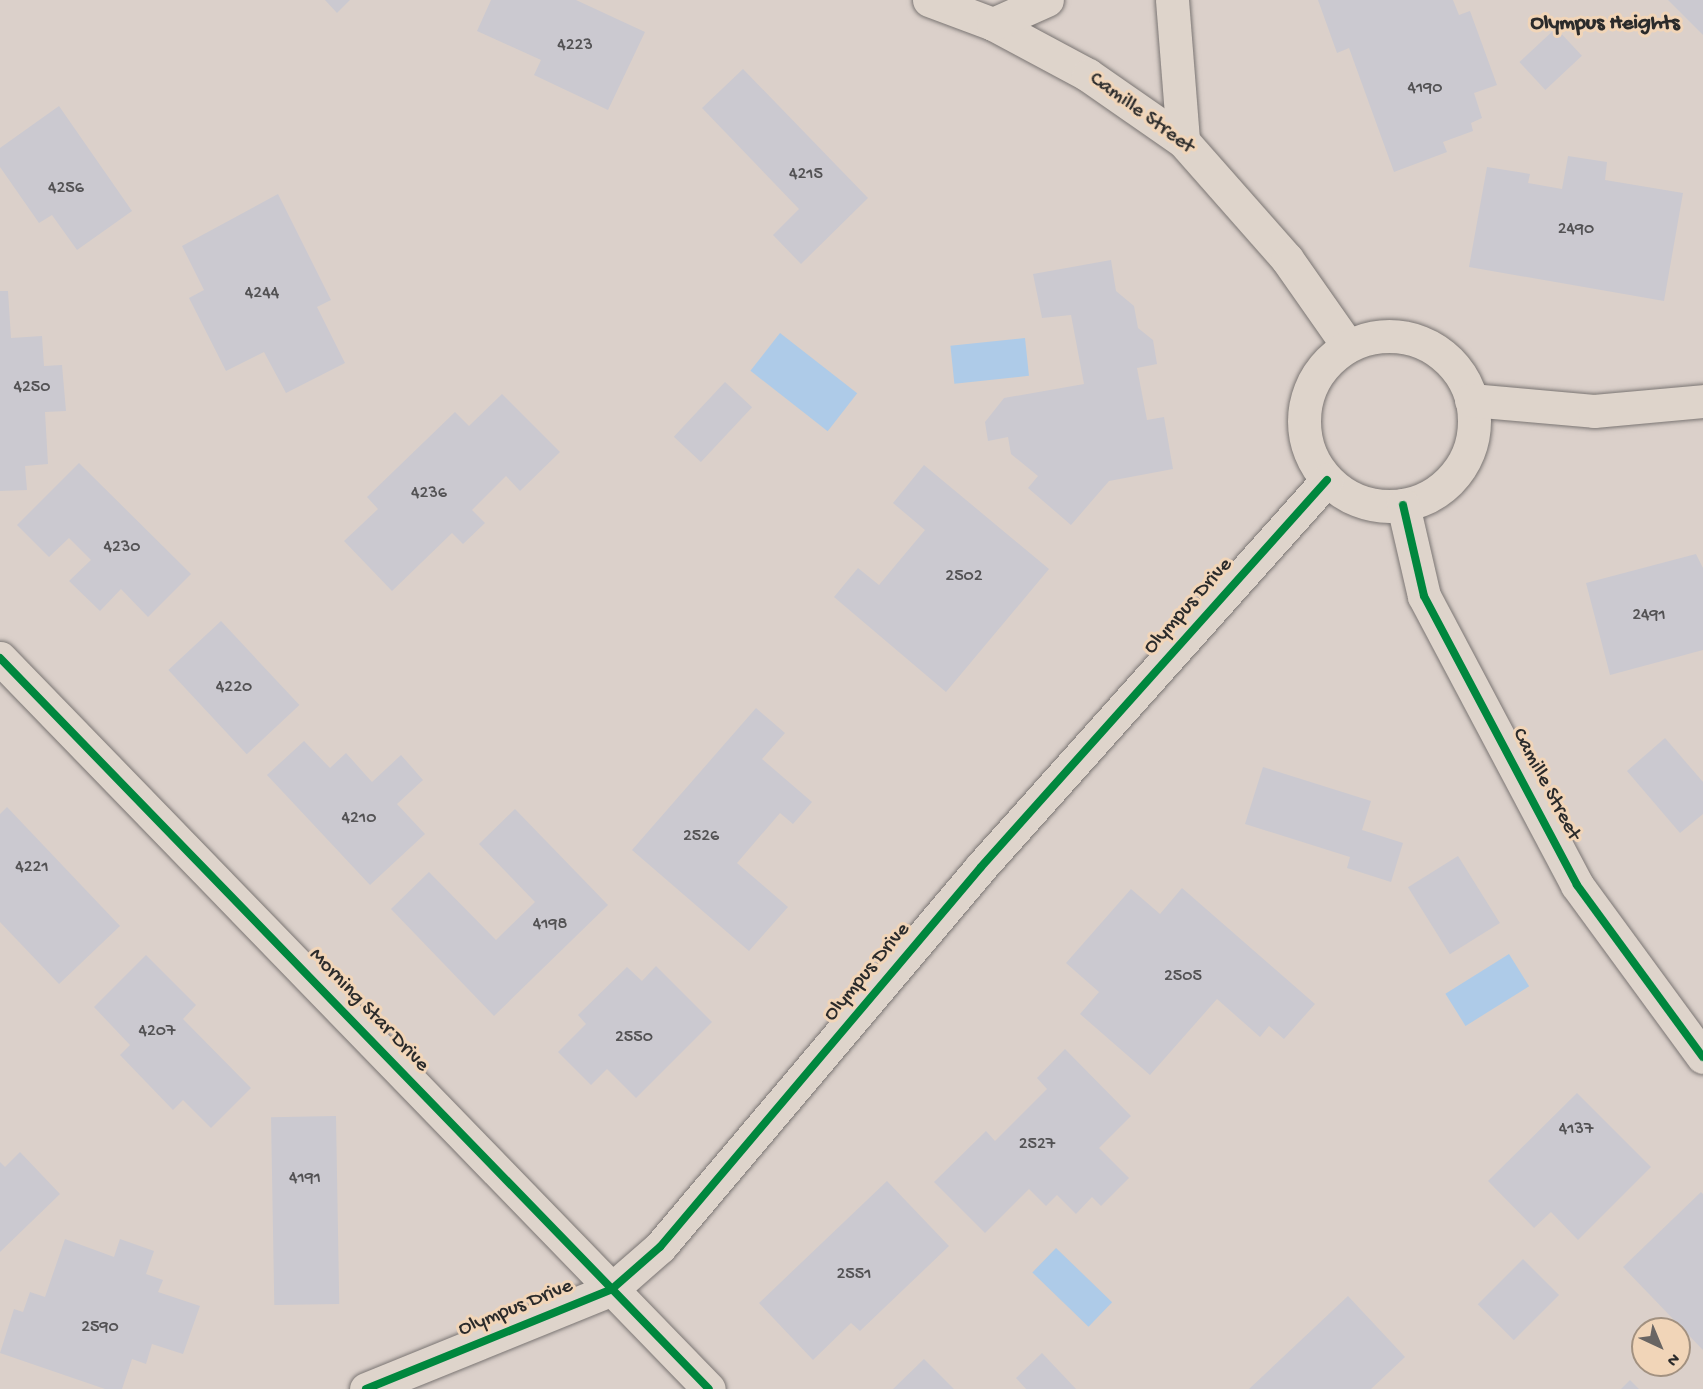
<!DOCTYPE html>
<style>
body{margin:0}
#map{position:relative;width:1703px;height:1389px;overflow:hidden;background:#dbd0ca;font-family:"Gochi Hand",sans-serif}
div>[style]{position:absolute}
.water>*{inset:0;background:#aecbe8;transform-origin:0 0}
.building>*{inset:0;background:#cbc9d0;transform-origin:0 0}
.roads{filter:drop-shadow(0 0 2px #7a7573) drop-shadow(0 0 2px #7a7573)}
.minor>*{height:33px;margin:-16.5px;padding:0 16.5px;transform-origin:16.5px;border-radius:16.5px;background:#ded4cb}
.minor>.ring{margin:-16.5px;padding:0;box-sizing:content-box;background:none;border:33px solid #ded4cb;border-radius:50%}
.cycleway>*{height:8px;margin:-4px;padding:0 4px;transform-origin:4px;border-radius:4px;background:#00873e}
span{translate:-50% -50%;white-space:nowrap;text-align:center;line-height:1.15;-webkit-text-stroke:6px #f1d5b8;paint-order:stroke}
.number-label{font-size:18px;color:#535254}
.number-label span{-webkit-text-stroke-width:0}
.street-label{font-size:21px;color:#2b2b2b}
.neighbourhood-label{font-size:22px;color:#2b2b2b;font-weight:700}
.north{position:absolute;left:1631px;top:1317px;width:60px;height:60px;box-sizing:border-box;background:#f1d5b8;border:2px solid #a29180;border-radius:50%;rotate:136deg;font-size:16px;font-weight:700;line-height:24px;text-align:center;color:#2b2b2b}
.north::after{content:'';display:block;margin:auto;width:21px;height:27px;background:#696563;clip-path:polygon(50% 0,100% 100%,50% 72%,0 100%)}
</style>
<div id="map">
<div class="water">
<div style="left:780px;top:333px;width:98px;height:48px;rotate:38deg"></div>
<div style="left:1025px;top:338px;width:38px;height:75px;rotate:84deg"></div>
<div style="left:1509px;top:954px;width:38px;height:75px;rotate:58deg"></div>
<div style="left:1056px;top:1248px;width:78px;height:34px;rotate:44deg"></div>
</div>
<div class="building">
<div style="clip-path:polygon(325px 0,350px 0,337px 13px)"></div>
<div style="clip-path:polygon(491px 0,576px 0,645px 32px,608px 110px,534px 75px,541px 60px,477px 31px)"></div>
<div style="clip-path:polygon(1318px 0,1453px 0,1459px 15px,1470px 11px,1497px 85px,1474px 93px,1482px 118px,1471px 123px,1473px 131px,1443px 142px,1447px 152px,1394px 172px,1349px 48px,1337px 53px)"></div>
<div style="clip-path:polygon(1668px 0,1703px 0,1703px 35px)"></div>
<div style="left:1556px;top:28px;width:38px;height:50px;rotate:47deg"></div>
<div style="clip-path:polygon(743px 69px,868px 198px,801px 264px,773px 235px,799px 209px,702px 108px)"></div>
<div style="clip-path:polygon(59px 106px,132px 211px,77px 250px,52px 215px,39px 223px,0 167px,0 148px)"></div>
<div style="clip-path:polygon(1568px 156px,1607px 162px,1605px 180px,1683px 193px,1664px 301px,1469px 267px,1487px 167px,1530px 174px,1528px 183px,1562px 189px)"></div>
<div style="clip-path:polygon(278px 194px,331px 300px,317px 307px,345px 363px,286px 393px,264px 352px,226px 371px,189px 298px,204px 290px,182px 246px)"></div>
<div style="clip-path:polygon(1111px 260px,1116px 291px,1134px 306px,1138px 328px,1153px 340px,1157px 364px,1137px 368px,1147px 420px,1164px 417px,1173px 469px,1109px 481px,1071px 525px,1028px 488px,1038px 476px,1011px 454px,1008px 437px,988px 441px,985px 422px,1004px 398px,1084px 384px,1071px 315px,1042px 318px,1033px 274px)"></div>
<div style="clip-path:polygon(0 291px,8px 291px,11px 338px,42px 336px,44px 366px,62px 365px,66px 411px,45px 412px,48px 464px,25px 466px,27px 490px,0 491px)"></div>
<div style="left:725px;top:382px;width:37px;height:75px;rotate:43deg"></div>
<div style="clip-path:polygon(502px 394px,560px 452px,520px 491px,506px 476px,472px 510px,485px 523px,463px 544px,452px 533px,392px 591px,344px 541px,378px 509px,367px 497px,455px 412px,469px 426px)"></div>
<div style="clip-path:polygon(79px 463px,191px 574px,148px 617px,121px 589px,100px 611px,69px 581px,91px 560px,69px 538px,49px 557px,17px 525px)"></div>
<div style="clip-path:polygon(924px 465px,1049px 569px,946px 692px,834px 597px,858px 568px,879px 585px,925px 530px,893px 503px)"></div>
<div style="clip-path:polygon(1696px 554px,1703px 568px,1703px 650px,1610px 675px,1586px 583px)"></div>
<div style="left:221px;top:621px;width:115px;height:72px;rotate:47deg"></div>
<div style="clip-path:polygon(756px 708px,785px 733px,762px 759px,812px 802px,793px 824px,780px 813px,737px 863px,788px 907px,749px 951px,632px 850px)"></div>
<div style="clip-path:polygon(1665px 738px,1703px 782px,1703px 814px,1680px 833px,1627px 771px)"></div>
<div style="clip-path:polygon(304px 741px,330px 768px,346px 753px,372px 782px,401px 755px,423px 780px,397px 804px,425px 834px,370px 885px,267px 775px)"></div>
<div style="clip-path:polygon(1263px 767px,1371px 801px,1362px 830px,1403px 843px,1391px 882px,1347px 868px,1350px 857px,1245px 824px)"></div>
<div style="clip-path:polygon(7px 807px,120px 926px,59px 984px,0 922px,0 814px)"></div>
<div style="clip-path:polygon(515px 809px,608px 905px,494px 1016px,391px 909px,429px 872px,496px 940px,535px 902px,479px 844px)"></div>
<div style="left:1458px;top:856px;width:79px;height:59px;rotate:58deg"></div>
<div style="clip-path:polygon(1182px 888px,1315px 1004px,1284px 1039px,1269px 1026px,1260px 1037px,1217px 999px,1150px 1075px,1080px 1014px,1099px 992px,1066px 963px,1131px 889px,1160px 914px)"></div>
<div style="clip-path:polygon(146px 955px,196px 1005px,183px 1019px,251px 1088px,211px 1128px,183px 1100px,173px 1110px,120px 1055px,130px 1045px,94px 1007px)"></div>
<div style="clip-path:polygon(656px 966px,712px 1022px,636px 1098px,607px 1069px,591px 1085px,558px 1052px,586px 1024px,578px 1015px,627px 967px,642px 981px)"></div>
<div style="clip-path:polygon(1065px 1049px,1131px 1116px,1099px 1148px,1129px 1178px,1101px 1206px,1092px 1197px,1076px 1214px,1057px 1195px,1046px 1206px,1029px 1189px,985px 1233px,934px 1182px,986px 1131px,995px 1141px,1047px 1089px,1037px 1078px)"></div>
<div style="clip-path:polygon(1577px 1093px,1651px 1167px,1578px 1240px,1551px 1212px,1534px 1228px,1488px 1181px)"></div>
<div style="left:336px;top:1116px;width:188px;height:65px;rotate:89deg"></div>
<div style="clip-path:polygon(20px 1152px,60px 1194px,0 1252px,0 1162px,5px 1167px)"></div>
<div style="clip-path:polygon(887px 1181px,949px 1246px,860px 1331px,851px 1323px,813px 1360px,759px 1303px)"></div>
<div style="clip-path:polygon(1701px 1192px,1703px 1194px,1703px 1350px,1623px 1267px)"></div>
<div style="clip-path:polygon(65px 1239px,114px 1257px,120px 1239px,154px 1251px,146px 1274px,163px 1280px,158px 1292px,200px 1306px,183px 1354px,152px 1344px,146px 1364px,132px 1359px,122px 1389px,105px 1389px,0 1353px,14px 1309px,23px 1312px,30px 1292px,45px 1297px)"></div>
<div style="left:1523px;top:1259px;width:51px;height:64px;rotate:45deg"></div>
<div style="clip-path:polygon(1348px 1296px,1405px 1357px,1371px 1389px,1249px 1389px)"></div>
<div style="clip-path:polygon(1042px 1353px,1076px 1389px,1026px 1389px,1016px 1378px)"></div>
<div style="clip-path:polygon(924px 1359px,954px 1389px,893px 1389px)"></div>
<div style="clip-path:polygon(1630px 1380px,1639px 1389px,1621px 1389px)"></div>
</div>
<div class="roads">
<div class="minor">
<div style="left:929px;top:0;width:68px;rotate:20.6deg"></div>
<div style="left:993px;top:24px;width:108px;rotate:28.2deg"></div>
<div style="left:1088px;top:75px;width:116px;rotate:34.8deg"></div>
<div style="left:1183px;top:141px;width:157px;rotate:48.6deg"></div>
<div style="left:1287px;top:259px;width:106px;rotate:55deg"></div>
<div style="left:1172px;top:0;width:141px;rotate:85.5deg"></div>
<div style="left:993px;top:24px;width:59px;rotate:-24deg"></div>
<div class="ring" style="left:1304px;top:336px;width:137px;height:137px"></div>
<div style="left:1471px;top:400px;width:123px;rotate:5.1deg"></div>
<div style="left:1594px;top:411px;width:109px;rotate:-5.2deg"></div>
<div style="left:1403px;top:505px;width:93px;rotate:77deg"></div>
<div style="left:1424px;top:596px;width:327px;rotate:62.1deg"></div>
<div style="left:1577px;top:885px;width:213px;rotate:53.8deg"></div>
<div style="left:0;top:658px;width:1018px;rotate:45.88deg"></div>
<div style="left:366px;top:1389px;width:266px;rotate:-22.1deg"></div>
<div style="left:612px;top:1289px;width:64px;rotate:-41.2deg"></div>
<div style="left:660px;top:1247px;width:497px;rotate:-49.8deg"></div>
<div style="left:981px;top:867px;width:519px;rotate:-48.2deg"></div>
</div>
</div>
<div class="cycleway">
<div style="left:1403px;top:505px;width:93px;rotate:77deg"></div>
<div style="left:1424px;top:596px;width:327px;rotate:62.1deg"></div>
<div style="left:1577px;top:885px;width:213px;rotate:53.8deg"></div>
<div style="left:0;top:658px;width:1018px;rotate:45.88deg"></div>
<div style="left:366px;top:1389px;width:266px;rotate:-22.1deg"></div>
<div style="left:612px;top:1289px;width:64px;rotate:-41.2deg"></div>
<div style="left:660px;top:1247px;width:497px;rotate:-49.8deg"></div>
<div style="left:981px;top:867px;width:519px;rotate:-48.2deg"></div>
</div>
<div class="number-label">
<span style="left:575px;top:46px">4223</span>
<span style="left:1425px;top:89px">4190</span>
<span style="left:806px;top:175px">4215</span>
<span style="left:66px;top:189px">4256</span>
<span style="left:1576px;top:230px">2490</span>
<span style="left:262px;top:294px">4244</span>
<span style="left:32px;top:388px">4250</span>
<span style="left:429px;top:494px">4236</span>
<span style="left:122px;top:548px">4230</span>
<span style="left:964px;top:577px">2502</span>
<span style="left:1649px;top:616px">2491</span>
<span style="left:234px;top:688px">4220</span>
<span style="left:359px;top:819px">4210</span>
<span style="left:701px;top:837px">2526</span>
<span style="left:32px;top:868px">4221</span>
<span style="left:550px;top:925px">4198</span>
<span style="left:1183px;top:977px">2505</span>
<span style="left:157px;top:1032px">4207</span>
<span style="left:634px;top:1038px">2550</span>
<span style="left:1576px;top:1130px">4137</span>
<span style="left:1037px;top:1145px">2527</span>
<span style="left:305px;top:1179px">4191</span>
<span style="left:854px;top:1275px">2551</span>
<span style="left:100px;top:1328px">2590</span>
</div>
<div class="street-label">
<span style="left:1141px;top:114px;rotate:36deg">Camille Street</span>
<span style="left:1189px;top:607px;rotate:-48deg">Olympus Drive</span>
<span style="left:1545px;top:785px;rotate:62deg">Camille Street</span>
<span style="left:868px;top:973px;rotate:-50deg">Olympus Drive</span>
<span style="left:368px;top:1011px;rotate:46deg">Morning Star Drive</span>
<span style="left:516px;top:1309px;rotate:-22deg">Olympus Drive</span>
</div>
<div class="neighbourhood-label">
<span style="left:1605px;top:25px">Olympus Heights</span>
</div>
<div class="north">N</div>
</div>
